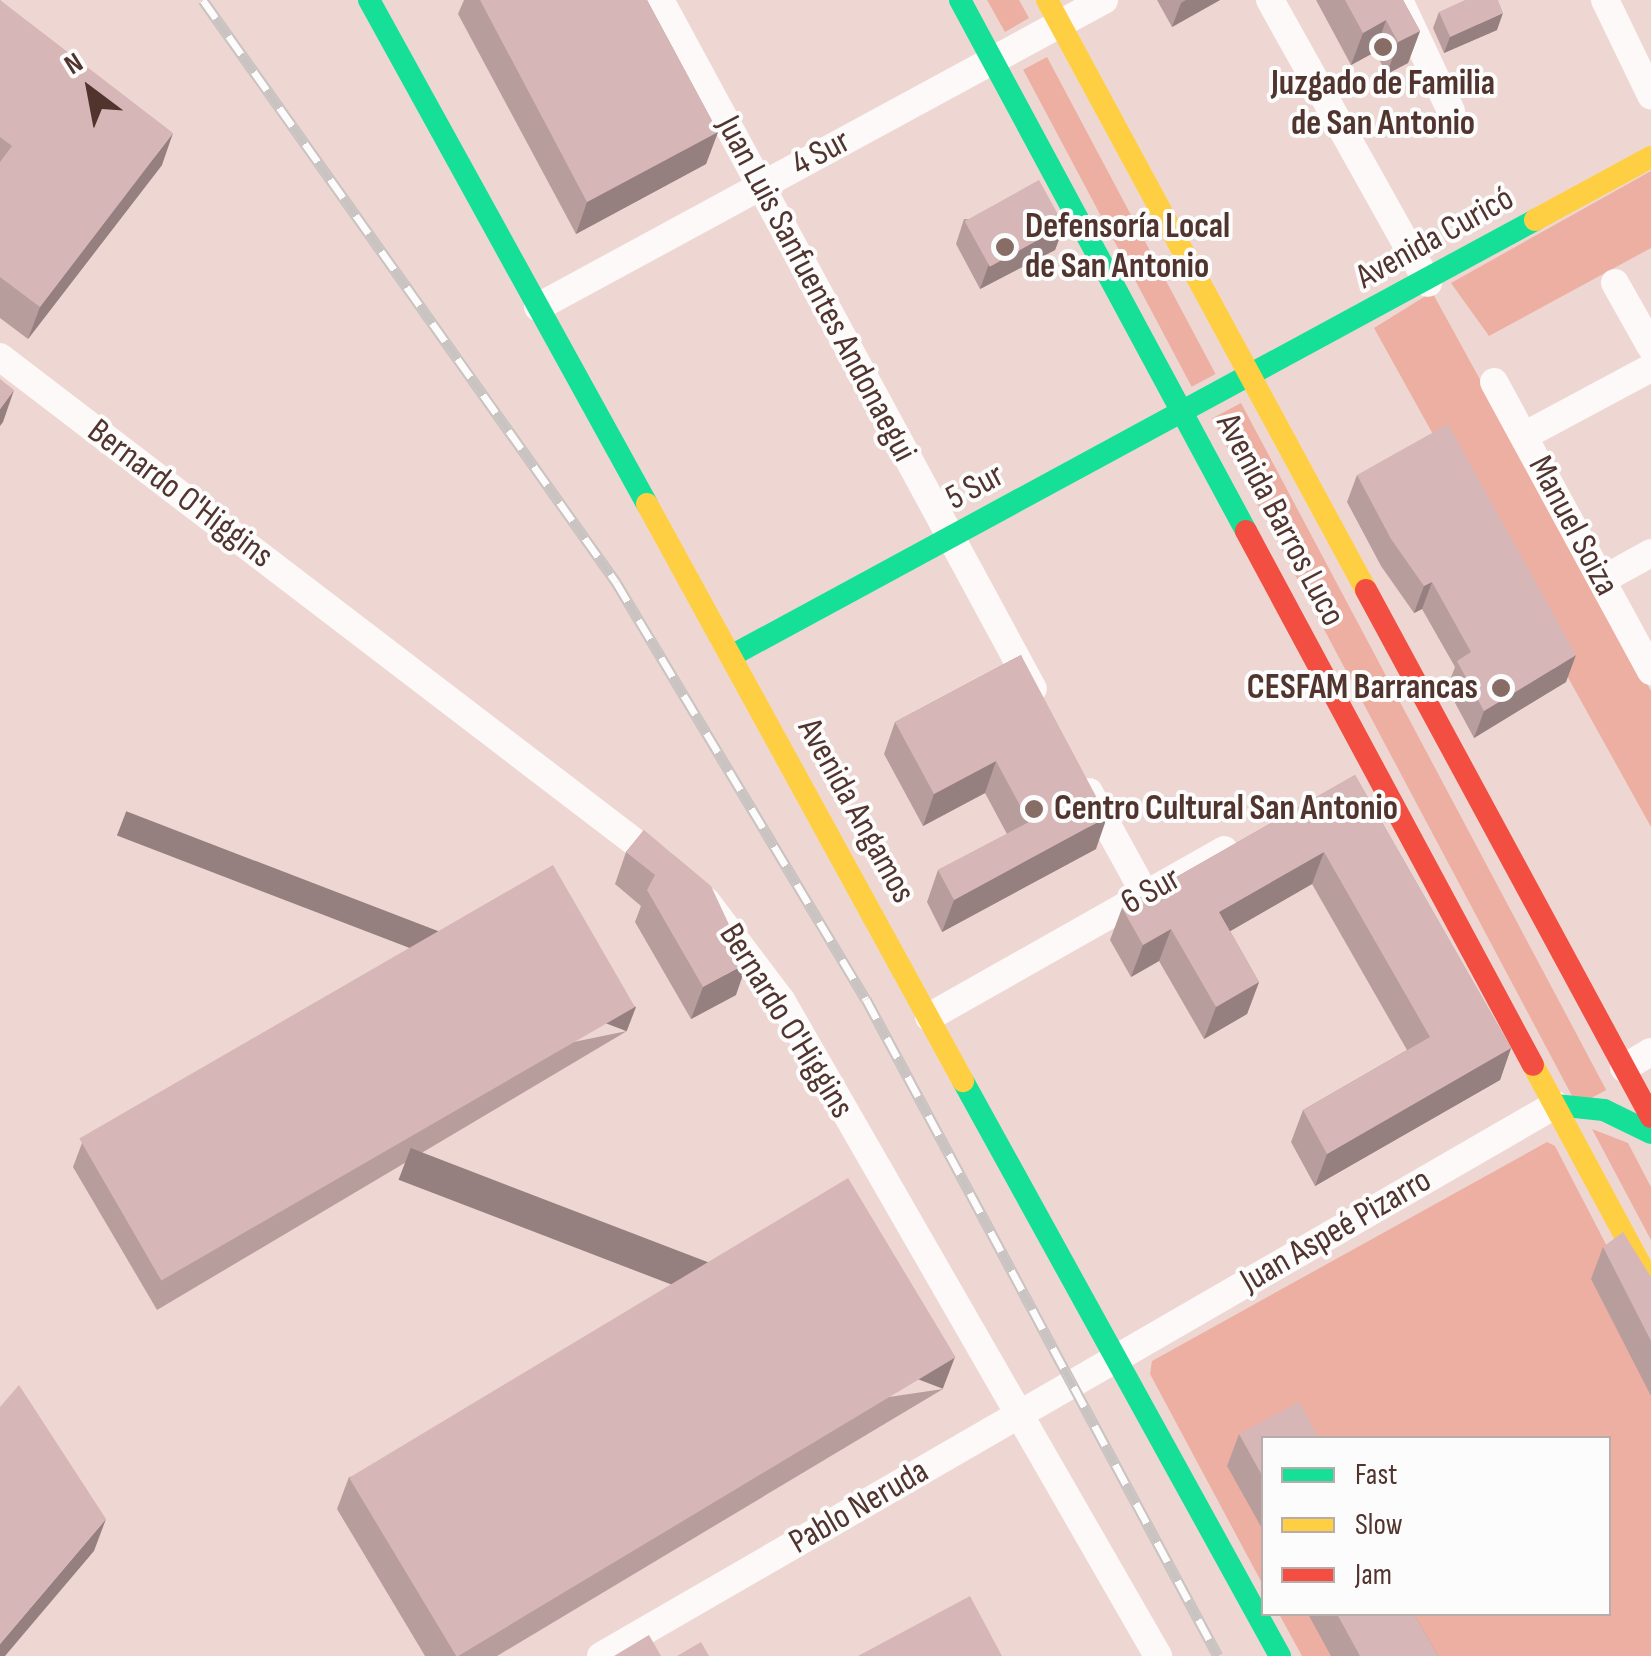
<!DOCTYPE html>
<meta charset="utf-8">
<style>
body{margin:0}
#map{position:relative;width:1651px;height:1656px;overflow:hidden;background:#eed7d2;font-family:"Sofia Sans Condensed",sans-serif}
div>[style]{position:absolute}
.green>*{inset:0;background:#edafa1;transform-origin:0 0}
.street>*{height:28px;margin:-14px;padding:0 14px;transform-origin:14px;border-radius:14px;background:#fcf9f8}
.fast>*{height:22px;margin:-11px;padding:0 11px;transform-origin:11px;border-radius:11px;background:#16e098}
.slow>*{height:22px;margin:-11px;padding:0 11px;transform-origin:11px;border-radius:11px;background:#ffcf43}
.jam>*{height:22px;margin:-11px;padding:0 11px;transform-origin:11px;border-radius:11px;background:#f24e42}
.rail>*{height:11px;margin-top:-5.5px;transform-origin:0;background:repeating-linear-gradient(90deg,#fcfcfc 0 22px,#c9c3c1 0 44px);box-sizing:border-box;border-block:2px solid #c9c3c1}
.wall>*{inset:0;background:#b89d9d}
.shaded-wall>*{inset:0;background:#967f7f;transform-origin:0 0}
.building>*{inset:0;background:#d6b6b6;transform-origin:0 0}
.dots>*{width:28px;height:28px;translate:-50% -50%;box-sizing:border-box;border:5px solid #fcfcfc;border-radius:50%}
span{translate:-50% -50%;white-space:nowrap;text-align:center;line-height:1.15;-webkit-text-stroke:8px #fcfcfc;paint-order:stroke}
.poi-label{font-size:35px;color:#51342e;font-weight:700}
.left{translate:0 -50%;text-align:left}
.right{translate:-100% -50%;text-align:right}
.street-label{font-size:35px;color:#51342e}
.legend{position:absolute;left:1261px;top:1436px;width:350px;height:180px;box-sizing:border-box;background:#fcfcfc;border:2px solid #b8acaa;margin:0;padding:12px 18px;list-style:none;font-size:30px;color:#51342e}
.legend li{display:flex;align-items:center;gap:20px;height:50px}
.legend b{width:50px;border:2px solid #b8acaa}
.north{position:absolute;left:40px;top:40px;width:100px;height:100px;-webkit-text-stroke:8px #fcfcfc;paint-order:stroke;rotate:328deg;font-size:28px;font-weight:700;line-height:40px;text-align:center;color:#51342e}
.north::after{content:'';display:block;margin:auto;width:35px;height:45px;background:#51342e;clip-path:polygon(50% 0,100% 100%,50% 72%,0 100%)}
</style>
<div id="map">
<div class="green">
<div style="clip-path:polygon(987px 0,1019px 0,1029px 18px,1005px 32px)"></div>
<div style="left:1047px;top:57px;width:359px;height:27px;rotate:62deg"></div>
<div style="clip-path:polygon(1651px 171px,1651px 248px,1489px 336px,1451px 283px)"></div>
<div style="clip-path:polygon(1432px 292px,1651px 691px,1651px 827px,1374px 328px)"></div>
<div style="left:1241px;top:403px;width:778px;height:33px;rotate:62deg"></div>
<div style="clip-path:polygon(1592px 1129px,1628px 1143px,1651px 1187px,1651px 1240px)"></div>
<div style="clip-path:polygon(1547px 1142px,1555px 1146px,1651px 1331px,1651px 1656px,1302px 1656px,1279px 1614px,1608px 1614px,1608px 1438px,1264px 1438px,1263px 1585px,1150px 1374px,1152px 1361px)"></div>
</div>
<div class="street">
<div style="left:660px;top:0;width:783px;rotate:61.57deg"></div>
<div style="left:1270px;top:0;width:324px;rotate:60.8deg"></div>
<div style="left:1399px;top:0;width:123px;rotate:64.9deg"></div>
<div style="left:1605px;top:0;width:106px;rotate:64.2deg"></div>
<div style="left:1615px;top:283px;width:73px;rotate:60.6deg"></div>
<div style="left:538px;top:307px;width:644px;rotate:-28.48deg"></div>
<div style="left:0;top:357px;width:833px;rotate:37.39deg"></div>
<div style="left:1494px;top:382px;width:329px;rotate:61.5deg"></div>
<div style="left:1524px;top:436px;width:144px;rotate:-28.2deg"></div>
<div style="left:1602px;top:580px;width:56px;rotate:-28.9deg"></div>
<div style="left:1089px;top:792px;width:116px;rotate:61.2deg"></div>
<div style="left:706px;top:901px;width:124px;rotate:52.9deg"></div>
<div style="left:781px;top:1000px;width:757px;rotate:60.11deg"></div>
<div style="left:929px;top:1017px;width:339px;rotate:-29.5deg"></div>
<div style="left:1624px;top:1068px;width:31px;rotate:-31deg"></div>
<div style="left:601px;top:1656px;width:1102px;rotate:-30.01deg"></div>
</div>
<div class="fast">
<div style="left:369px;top:0;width:576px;rotate:61.12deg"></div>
<div style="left:960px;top:0;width:603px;rotate:61.69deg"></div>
<div style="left:731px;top:656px;width:915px;rotate:-28.47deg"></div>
<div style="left:963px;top:1081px;width:657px;rotate:61.13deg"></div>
<div style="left:1555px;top:1105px;width:49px;rotate:5.8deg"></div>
<div style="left:1604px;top:1110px;width:52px;rotate:26.1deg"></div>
</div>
<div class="slow">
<div style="left:1047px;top:0;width:671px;rotate:61.6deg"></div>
<div style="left:1535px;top:220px;width:132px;rotate:-28.5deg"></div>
<div style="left:647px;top:504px;width:658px;rotate:61.29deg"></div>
<div style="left:1533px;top:1065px;width:249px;rotate:61.7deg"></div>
</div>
<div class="jam">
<div style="left:1246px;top:531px;width:606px;rotate:61.74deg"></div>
<div style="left:1366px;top:590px;width:599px;rotate:61.6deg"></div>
</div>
<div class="rail">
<div style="left:203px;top:0;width:714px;rotate:54.64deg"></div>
<div style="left:616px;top:582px;width:486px;rotate:59.1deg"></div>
<div style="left:866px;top:999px;width:745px;rotate:61.82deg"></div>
</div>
<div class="wall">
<div style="clip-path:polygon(0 0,162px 165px,28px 339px,0 318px)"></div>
<div style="clip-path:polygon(464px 0,647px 0,718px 132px,706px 164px,576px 234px,458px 14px)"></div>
<div style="clip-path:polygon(1157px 0,1220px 0,1172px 27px)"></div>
<div style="clip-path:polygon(1316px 0,1403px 0,1420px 31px,1408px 63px,1387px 74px,1375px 52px,1351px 65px)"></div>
<div style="clip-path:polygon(1439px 12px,1497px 30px,1444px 53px,1433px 28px)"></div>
<div style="clip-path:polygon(964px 219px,1064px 226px,1055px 250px,980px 289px,956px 244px)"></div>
<div style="clip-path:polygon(1357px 475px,1566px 682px,1474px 738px,1447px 688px,1455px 667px,1422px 609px,1414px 613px,1381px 566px,1347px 502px)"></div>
<div style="clip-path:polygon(1021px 655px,1096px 849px,942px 932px,927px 902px,938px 870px,1007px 834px,985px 793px,923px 826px,884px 754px,895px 722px)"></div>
<div style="clip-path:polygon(1355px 775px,1511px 1048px,1500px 1080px,1315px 1186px,1291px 1142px,1303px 1110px,1407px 1050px,1312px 884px,1230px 931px,1259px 982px,1247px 1014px,1204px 1039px,1159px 961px,1131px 977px,1110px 940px,1122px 908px)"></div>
<div style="clip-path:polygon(644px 830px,736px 995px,691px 1019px,635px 922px,641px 906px,615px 884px,626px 852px)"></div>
<div style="clip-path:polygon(627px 1031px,157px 1310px,73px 1167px,82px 1143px)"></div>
<div style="clip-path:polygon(1603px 1247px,1651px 1277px,1651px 1396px,1591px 1279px)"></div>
<div style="clip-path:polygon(943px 1389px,497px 1656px,425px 1656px,337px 1509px,349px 1477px)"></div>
<div style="clip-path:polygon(1239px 1434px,1264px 1438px,1264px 1532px,1227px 1466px)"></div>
<div style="clip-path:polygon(1308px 1614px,1414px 1614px,1438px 1656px,1331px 1656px)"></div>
</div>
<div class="shaded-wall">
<div style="clip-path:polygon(1186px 0,1220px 0,1172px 27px,1181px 3px)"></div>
<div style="clip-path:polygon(1503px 13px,1497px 30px,1444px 53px,1450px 37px)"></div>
<div style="clip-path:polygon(1386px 20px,1375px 52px,1351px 65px,1363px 33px)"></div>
<div style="clip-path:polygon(1420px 31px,1408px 63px,1387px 74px,1398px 42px)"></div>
<div style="clip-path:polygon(718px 132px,706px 164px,576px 234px,587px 202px)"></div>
<div style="clip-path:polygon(173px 133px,162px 165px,28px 339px,40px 307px)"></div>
<div style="clip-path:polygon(1064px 226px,1055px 250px,980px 289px,989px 264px)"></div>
<div style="clip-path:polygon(14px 390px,3px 422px,0 426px,0 409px)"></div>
<div style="clip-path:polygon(1432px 582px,1422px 609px,1414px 613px,1424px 586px)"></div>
<div style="clip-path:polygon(1576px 655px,1566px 682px,1474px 738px,1484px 711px)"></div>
<div style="clip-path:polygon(996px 761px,985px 793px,923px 826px,934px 794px)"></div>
<div style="clip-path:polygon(1107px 817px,1096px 849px,942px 932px,954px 900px)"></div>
<div style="clip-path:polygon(1324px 852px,1312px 884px,1208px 944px,1219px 912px)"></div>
<div style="clip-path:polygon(1171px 929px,1159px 961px,1131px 977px,1143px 945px)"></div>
<div style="clip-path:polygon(747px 963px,736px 995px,691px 1019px,703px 987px)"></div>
<div style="clip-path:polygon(1259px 982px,1247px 1014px,1204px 1039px,1216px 1007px)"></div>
<div style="left:636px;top:1007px;width:26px;height:546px;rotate:111deg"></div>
<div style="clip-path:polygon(1511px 1048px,1500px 1080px,1315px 1186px,1327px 1154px)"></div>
<div style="left:955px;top:1357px;width:34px;height:583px;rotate:111deg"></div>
<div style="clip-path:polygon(106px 1519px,94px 1551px,5px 1656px,0 1656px,0 1644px)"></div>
</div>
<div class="building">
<div style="clip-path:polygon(0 0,173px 133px,40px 307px,0 277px,0 162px,12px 146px,0 137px)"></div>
<div style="clip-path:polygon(480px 0,647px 0,718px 132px,587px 202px)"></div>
<div style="clip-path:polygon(1345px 0,1403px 0,1420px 31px,1398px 42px,1386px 20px,1363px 33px)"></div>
<div style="clip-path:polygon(1465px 0,1498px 0,1503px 13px,1450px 37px,1439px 12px)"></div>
<div style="left:1039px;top:180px;width:52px;height:85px;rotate:61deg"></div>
<div style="clip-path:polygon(0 379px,14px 390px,0 409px)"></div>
<div style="clip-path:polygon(1448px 424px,1576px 655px,1484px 711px,1457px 661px,1471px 652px,1432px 582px,1424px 586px,1391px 539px,1357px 475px)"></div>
<div style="clip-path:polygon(1021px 655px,1107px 817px,954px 900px,938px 870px,1029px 822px,996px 761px,934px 794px,895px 722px)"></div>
<div style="clip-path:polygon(1355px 775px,1511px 1048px,1327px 1154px,1303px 1110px,1430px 1037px,1324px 852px,1219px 912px,1259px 982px,1216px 1007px,1171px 929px,1143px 945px,1122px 908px)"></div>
<div style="clip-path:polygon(644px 830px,711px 886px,747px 963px,703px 987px,647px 890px,655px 875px,626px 852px)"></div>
<div style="left:553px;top:865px;width:164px;height:547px;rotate:60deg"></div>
<div style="left:848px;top:1178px;width:209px;height:582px;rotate:59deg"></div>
<div style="clip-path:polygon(1623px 1232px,1651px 1277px,1651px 1341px,1603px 1247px)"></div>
<div style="clip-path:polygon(19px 1385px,106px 1519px,0 1644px,0 1407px)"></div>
<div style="clip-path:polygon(1299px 1402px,1319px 1438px,1264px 1438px,1264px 1479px,1239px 1434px)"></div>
<div style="clip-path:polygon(970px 1596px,1002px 1656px,858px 1656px)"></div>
<div style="clip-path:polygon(1337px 1614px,1414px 1614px,1438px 1656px,1360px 1656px)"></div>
<div style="clip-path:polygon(649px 1635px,661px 1656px,614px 1656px)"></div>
<div style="clip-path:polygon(701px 1642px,709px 1656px,677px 1656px)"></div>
</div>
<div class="dots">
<div style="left:1383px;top:47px;background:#886d67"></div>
<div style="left:1005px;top:247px;background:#886d67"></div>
<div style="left:1501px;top:688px;background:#886d67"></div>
<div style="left:1034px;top:809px;background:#886d67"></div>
</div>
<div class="poi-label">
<span style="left:1383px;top:104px">Juzgado de Familia<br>de San Antonio</span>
<span class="left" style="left:1025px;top:247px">Defensoría Local<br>de San Antonio</span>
<span class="right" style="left:1478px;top:688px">CESFAM Barrancas</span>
<span class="left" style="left:1054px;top:809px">Centro Cultural San Antonio</span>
</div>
<div class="street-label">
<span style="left:821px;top:153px;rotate:-28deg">4 Sur</span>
<span style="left:1435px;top:238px;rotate:-29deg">Avenida Curicó</span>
<span style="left:816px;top:289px;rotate:62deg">Juan Luis Sanfuentes Andonaegui</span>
<span style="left:975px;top:487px;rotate:-28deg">5 Sur</span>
<span style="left:180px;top:494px;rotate:37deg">Bernardo O'Higgins</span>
<span style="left:1280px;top:520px;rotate:62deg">Avenida Barros Luco</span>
<span style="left:1573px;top:526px;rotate:62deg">Manuel Soiza</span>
<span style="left:856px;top:811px;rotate:61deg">Avenida Angamos</span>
<span style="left:1151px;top:891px;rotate:-29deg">6 Sur</span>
<span style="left:786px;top:1021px;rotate:58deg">Bernardo O'Higgins</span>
<span style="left:1336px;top:1231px;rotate:-30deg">Juan Aspeé Pizarro</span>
<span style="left:859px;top:1507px;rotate:-30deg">Pablo Neruda</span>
</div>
<ul class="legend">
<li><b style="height:12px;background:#16e098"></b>Fast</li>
<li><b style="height:12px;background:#ffcf43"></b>Slow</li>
<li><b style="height:12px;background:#f24e42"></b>Jam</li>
</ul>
<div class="north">N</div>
</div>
